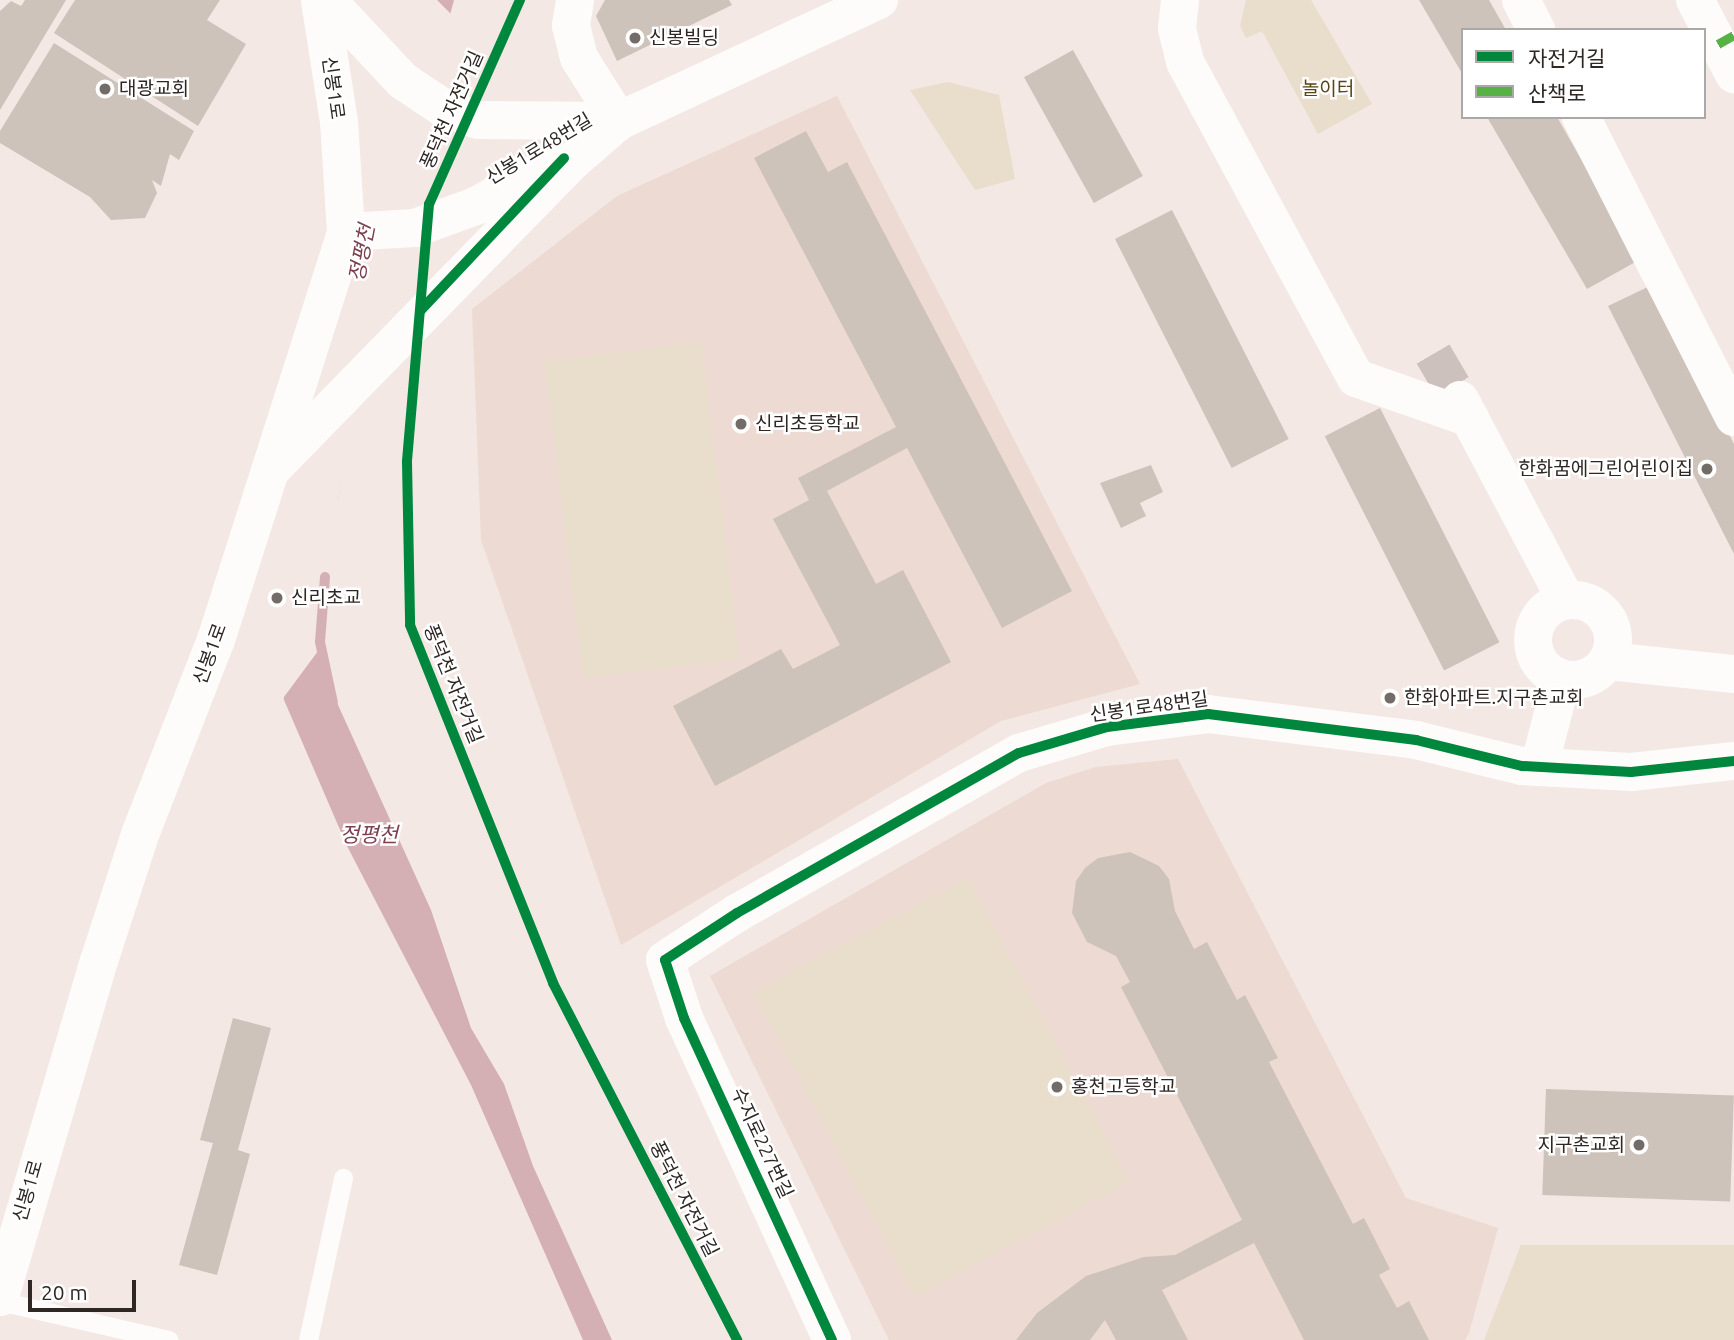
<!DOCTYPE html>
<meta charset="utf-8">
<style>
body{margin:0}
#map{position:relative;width:1734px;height:1340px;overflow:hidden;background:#f3e8e3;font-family:Ubuntu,"Noto Sans KR",sans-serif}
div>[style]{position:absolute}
.built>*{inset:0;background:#eddad2}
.green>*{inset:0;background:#e9ddcc;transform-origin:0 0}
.water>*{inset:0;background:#d4b0b5}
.pier>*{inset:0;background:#f3e8e3}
.stream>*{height:10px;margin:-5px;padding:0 5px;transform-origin:5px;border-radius:5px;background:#d4b0b5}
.building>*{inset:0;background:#cec3bb;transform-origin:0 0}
.street-tunnel>*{height:38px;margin-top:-19px;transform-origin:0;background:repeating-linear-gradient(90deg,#ccc1bd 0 38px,transparent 0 57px)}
.lane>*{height:19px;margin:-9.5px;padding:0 9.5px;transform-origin:9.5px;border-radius:9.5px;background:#fdfcfb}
.street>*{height:38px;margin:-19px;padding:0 19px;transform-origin:19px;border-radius:19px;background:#fdfcfb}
.street>.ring{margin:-19px;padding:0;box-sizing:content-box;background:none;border:38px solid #fdfcfb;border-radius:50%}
.secondary>*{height:38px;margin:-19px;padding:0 19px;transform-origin:19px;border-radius:19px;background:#fdfcfb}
.quiet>*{height:9px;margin-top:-4.5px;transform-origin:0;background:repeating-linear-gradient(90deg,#56b245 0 18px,transparent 0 27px)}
.cycleway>*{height:10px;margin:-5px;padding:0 5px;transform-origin:5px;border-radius:5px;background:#00873e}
.dots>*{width:19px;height:19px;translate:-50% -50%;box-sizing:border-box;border:4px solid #fff;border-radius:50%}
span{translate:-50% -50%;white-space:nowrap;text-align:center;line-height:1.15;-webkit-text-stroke:5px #fff;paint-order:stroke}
.poi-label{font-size:19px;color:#2e2724}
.left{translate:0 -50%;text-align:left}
.right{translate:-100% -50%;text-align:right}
.street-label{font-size:19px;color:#2e2724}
.park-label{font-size:19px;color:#594516}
.water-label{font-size:21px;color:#7d404e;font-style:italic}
.legend{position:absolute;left:1461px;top:28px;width:245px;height:91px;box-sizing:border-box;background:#fff;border:2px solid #aba9a7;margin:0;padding:9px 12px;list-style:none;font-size:21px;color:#2e2724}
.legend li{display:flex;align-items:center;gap:14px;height:35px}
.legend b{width:35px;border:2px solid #aba9a7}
.scale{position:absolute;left:28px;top:1280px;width:108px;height:32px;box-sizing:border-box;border:4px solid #2e2724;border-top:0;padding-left:9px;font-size:21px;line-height:24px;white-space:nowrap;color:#2e2724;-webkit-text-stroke:5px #fff;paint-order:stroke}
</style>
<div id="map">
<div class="built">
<div style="clip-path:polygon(837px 96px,1140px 684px,1001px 721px,621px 945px,481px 540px,472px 309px,617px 196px)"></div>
<div style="clip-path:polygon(1178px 759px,1406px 1198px,1498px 1228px,1469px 1333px,1465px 1340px,889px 1340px,710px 976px,1046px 783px,1096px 767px)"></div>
</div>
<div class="green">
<div style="clip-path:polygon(1246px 0,1311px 0,1372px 104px,1318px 134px,1262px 31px,1246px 38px,1240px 26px)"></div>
<div style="clip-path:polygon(948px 82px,999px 95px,1015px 179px,975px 190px,910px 90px)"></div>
<div style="left:701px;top:342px;width:319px;height:158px;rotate:83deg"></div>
<div style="left:968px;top:878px;width:344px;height:243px;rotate:62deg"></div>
<div style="clip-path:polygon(1521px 1245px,1734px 1245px,1734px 1340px,1484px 1340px)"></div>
</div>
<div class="water">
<div style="clip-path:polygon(400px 0,454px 0,362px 341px,319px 628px,324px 674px,431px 910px,471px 1028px,504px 1084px,533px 1166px,612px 1340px,583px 1340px,471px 1085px,347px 846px,284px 700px,275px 647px)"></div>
</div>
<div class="pier">
<div style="clip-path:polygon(396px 0,437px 0,451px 14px,365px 342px,339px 496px,324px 643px,281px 701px,272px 643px)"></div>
</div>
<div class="stream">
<div style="left:325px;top:577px;width:65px;rotate:94.4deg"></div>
<div style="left:320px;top:642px;width:62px;rotate:78deg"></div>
</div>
<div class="building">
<div style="clip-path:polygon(25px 0,66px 0,0 110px,0 11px,11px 1px,21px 6px)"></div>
<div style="clip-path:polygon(75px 0,220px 0,207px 20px,246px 44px,198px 126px,54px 33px)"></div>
<div style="clip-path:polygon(605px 0,729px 0,732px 5px,617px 61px,596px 16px)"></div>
<div style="clip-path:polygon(1419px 0,1489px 0,1506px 30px,1463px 30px,1463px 75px)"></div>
<div style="clip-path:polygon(54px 43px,194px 131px,179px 160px,170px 154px,161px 186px,152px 180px,157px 193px,145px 218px,111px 220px,90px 197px,0 143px,0 131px)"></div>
<div style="left:1073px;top:50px;width:144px;height:56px;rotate:61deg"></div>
<div style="clip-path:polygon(1487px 117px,1557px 117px,1639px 260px,1587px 289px)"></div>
<div style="clip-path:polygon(806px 131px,828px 172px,847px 162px,1072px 591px,1002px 628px,907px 448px,827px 491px,876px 584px,903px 570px,951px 662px,715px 786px,673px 706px,781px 649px,793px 669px,840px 645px,773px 519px,809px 500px,798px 478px,896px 427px,754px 158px)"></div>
<div style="left:1172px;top:210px;width:257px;height:64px;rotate:63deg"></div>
<div style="clip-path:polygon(1654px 284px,1734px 444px,1734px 554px,1608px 306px)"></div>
<div style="left:1380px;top:408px;width:263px;height:62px;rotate:63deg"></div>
<div style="clip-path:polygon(1151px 465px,1163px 492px,1140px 503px,1146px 516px,1121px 528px,1100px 483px)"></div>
<div style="clip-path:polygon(1130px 852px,1159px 866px,1169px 879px,1175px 911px,1194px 949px,1207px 942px,1237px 1000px,1245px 995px,1278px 1058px,1269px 1062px,1353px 1224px,1364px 1218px,1390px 1269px,1379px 1275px,1397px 1308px,1409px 1301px,1429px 1340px,1304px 1340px,1254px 1243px,1162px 1290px,1188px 1340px,1116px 1340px,1105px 1320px,1090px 1340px,1016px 1340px,1037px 1313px,1086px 1276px,1144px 1257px,1175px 1255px,1242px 1220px,1121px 987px,1130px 982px,1116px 956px,1087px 942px,1072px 913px,1076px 881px,1085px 868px,1098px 858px)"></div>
<div style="clip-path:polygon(233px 1018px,271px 1028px,238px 1150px,250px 1154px,217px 1275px,179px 1265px,213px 1143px,200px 1140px)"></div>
<div style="left:1546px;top:1089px;width:188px;height:106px;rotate:2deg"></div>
</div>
<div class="street-tunnel">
<div style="left:1433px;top:354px;width:53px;rotate:59.6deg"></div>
</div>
<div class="lane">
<div style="left:0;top:1301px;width:173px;rotate:13deg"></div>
<div style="left:308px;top:1340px;width:166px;rotate:-77.8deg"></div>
</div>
<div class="street">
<div style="left:575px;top:0;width:26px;rotate:99deg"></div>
<div style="left:571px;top:26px;width:33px;rotate:76deg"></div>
<div style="left:579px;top:58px;width:75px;rotate:57.6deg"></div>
<div style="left:619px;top:121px;width:287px;rotate:-25deg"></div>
<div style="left:1180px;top:0;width:29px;rotate:96deg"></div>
<div style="left:1177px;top:29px;width:34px;rotate:76deg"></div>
<div style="left:1185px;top:62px;width:359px;rotate:61.6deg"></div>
<div style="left:1356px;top:378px;width:121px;rotate:19.3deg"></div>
<div style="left:1521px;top:0;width:34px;rotate:63deg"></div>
<div style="left:1695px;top:0;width:84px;rotate:62.2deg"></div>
<div style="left:1581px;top:117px;width:337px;rotate:63deg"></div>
<div style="left:1460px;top:400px;width:226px;rotate:62.1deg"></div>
<div class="ring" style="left:1533px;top:600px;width:42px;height:42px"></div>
<div style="left:1608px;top:661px;width:127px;rotate:5.9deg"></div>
<div style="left:1539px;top:767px;width:91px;rotate:-75.4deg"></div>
<div style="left:832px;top:1340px;width:354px;rotate:-114.7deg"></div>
<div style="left:684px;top:1018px;width:61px;rotate:-108.1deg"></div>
<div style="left:665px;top:960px;width:86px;rotate:-33.1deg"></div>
<div style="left:737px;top:913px;width:324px;rotate:-29.6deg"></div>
<div style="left:1019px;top:753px;width:92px;rotate:-16.5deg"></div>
<div style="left:1107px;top:727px;width:102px;rotate:-7.3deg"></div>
<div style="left:1208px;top:714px;width:210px;rotate:7.1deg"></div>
<div style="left:1416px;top:740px;width:109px;rotate:13.8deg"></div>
<div style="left:1522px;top:766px;width:109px;rotate:3.2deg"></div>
<div style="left:1631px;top:772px;width:104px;rotate:-6.1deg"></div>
</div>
<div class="secondary">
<div style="left:327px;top:0;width:111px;rotate:46.8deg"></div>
<div style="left:403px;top:81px;width:47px;rotate:33.7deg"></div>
<div style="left:442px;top:107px;width:38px;rotate:20deg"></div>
<div style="left:478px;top:120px;width:141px;rotate:0.4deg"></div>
<div style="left:346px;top:232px;width:69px;rotate:-3.3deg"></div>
<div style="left:415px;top:228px;width:65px;rotate:-19.8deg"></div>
<div style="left:476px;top:206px;width:91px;rotate:-28.8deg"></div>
<div style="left:270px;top:471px;width:435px;rotate:-45.7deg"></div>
<div style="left:574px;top:160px;width:60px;rotate:-40.9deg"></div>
<div style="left:0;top:1297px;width:350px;rotate:-73.6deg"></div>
<div style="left:99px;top:961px;width:136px;rotate:-72deg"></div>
<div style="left:141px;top:832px;width:206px;rotate:-68.7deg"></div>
<div style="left:216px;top:640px;width:428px;rotate:-72.3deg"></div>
<div style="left:346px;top:232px;width:110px;rotate:-93.6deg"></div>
<div style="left:339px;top:122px;width:123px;rotate:-98.9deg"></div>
</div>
<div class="quiet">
<div style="left:1718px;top:44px;width:18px;rotate:-29deg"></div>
</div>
<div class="cycleway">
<div style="left:520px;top:0;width:223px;rotate:114deg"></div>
<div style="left:429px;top:204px;width:259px;rotate:94.9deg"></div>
<div style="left:407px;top:462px;width:163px;rotate:88.9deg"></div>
<div style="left:410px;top:625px;width:386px;rotate:68.2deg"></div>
<div style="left:553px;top:983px;width:402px;rotate:62.7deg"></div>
<div style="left:420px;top:311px;width:210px;rotate:-46.7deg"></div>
<div style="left:832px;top:1340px;width:354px;rotate:-114.7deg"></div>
<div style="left:684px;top:1018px;width:61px;rotate:-108.1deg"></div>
<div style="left:665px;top:960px;width:86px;rotate:-33.1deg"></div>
<div style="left:737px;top:913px;width:324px;rotate:-29.6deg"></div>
<div style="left:1019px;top:753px;width:92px;rotate:-16.5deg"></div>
<div style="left:1107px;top:727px;width:102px;rotate:-7.3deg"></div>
<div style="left:1208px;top:714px;width:210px;rotate:7.1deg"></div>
<div style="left:1416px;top:740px;width:109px;rotate:13.8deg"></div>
<div style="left:1522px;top:766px;width:109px;rotate:3.2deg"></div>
<div style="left:1631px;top:772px;width:104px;rotate:-6.1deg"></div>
</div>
<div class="dots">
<div style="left:635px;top:38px;background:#736b67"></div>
<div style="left:105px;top:89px;background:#736b67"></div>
<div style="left:741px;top:424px;background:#736b67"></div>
<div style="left:1707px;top:469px;background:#736b67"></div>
<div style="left:277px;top:598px;background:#736b67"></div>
<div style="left:1390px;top:698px;background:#736b67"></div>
<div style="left:1057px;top:1087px;background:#736b67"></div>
<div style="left:1639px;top:1145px;background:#736b67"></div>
</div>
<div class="poi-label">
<span class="left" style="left:649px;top:38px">신봉빌딩</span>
<span class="left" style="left:119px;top:89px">대광교회</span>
<span class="left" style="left:755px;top:424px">신리초등학교</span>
<span class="right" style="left:1693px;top:469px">한화꿈에그린어린이집</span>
<span class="left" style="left:291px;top:598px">신리초교</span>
<span class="left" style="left:1404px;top:698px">한화아파트.지구촌교회</span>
<span class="left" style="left:1071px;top:1087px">홍천고등학교</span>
<span class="right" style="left:1625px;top:1145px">지구촌교회</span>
</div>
<div class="street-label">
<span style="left:333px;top:88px;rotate:82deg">신봉1로</span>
<span style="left:452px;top:110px;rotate:-66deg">풍덕천 자전거길</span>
<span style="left:539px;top:149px;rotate:-31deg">신봉1로48번길</span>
<span style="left:210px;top:654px;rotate:-70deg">신봉1로</span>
<span style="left:453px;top:684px;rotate:68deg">풍덕천 자전거길</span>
<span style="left:1149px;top:707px;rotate:-8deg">신봉1로48번길</span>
<span style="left:762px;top:1143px;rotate:65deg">수지로227번길</span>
<span style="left:28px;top:1191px;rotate:-74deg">신봉1로</span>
<span style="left:684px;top:1199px;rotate:63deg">풍덕천 자전거길</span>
</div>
<div class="park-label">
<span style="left:1328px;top:89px">놀이터</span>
</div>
<div class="water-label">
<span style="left:361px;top:253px;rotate:-79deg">정평천</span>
<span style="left:369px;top:834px">정평천</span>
</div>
<ul class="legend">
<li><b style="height:9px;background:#00873e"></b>자전거길</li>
<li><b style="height:9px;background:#56b245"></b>산책로</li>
</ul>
<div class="scale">20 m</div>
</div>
